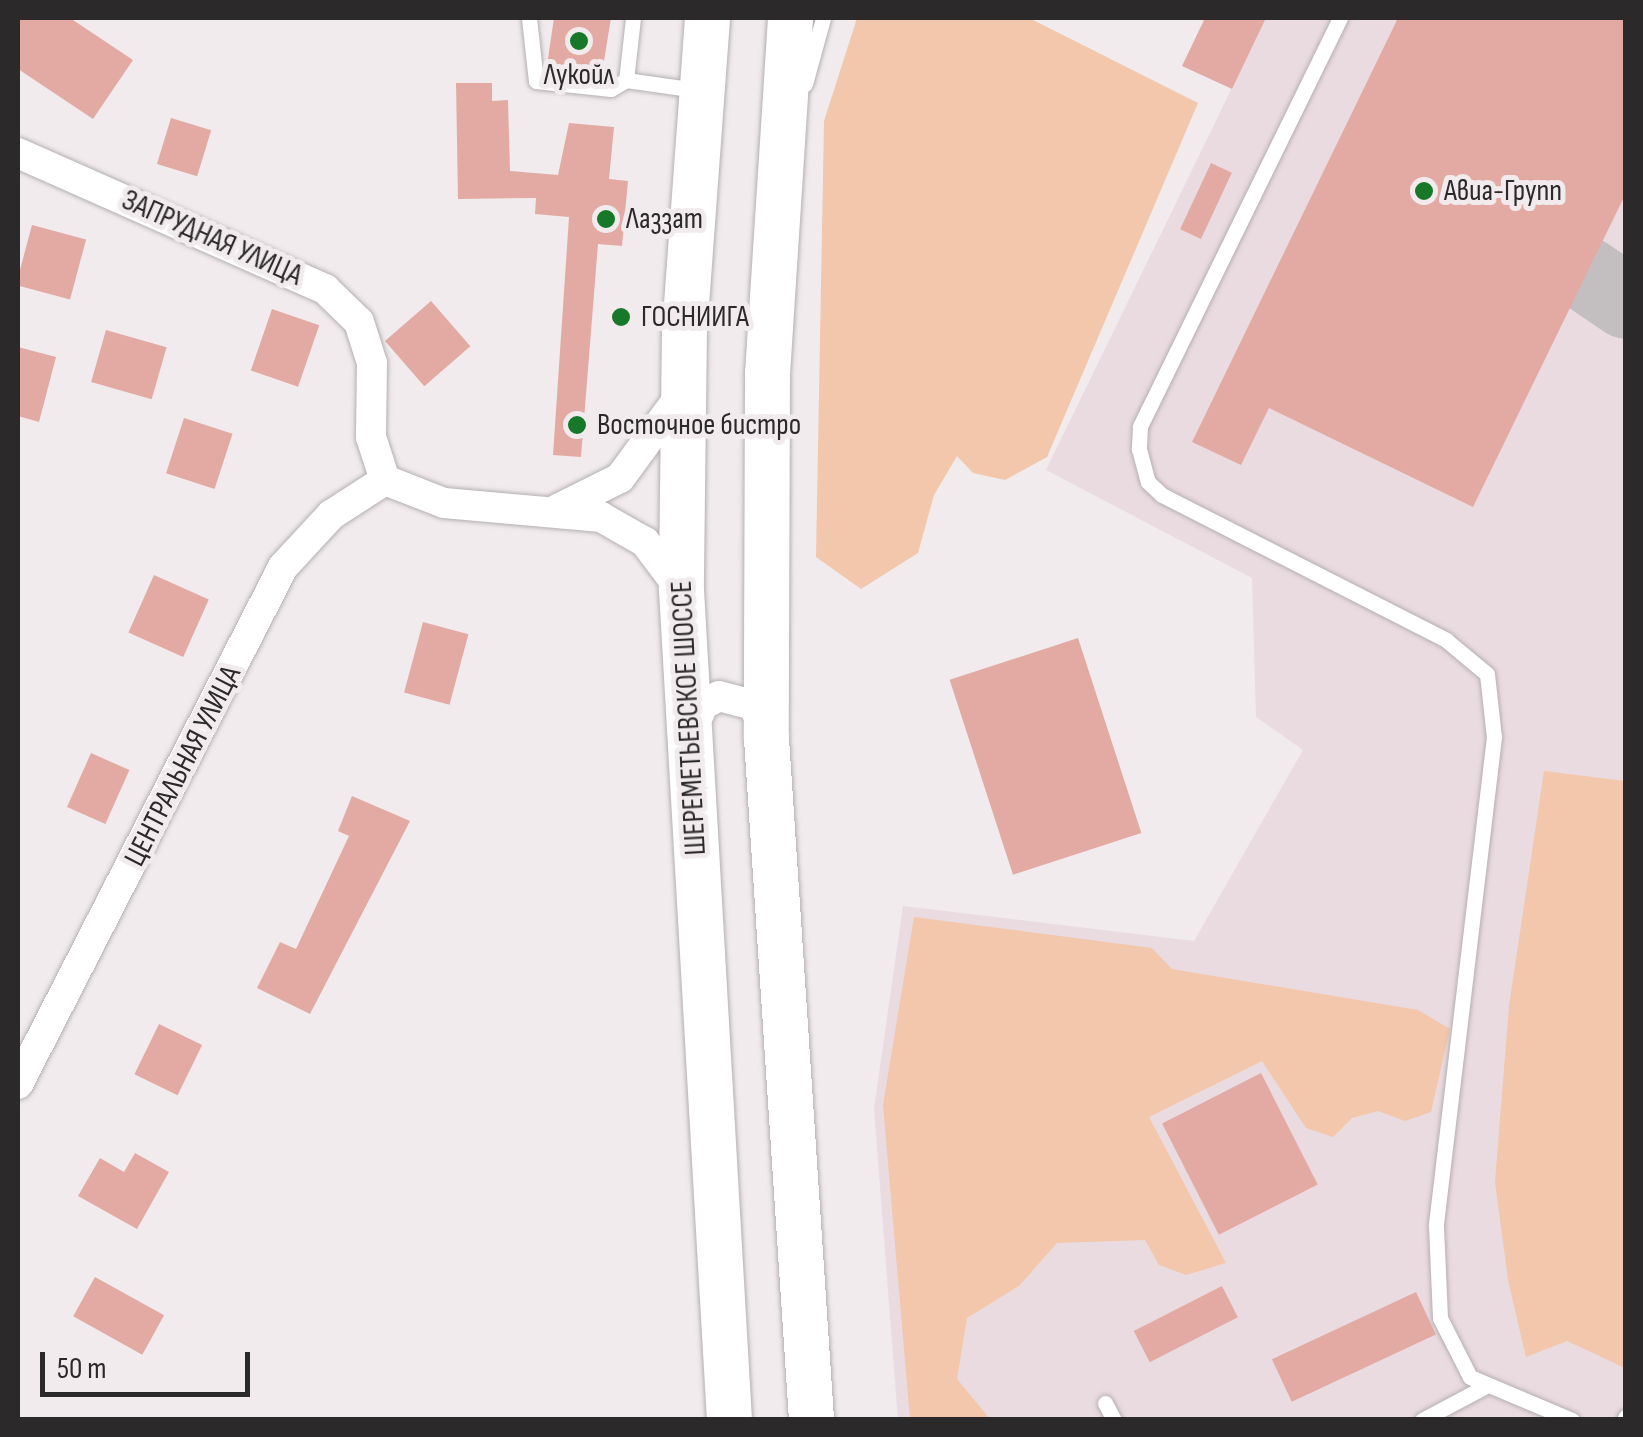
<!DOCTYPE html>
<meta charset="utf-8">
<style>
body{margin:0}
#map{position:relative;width:1643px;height:1437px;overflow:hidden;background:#f1ebed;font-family:"Sofia Sans Condensed",sans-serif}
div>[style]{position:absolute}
.built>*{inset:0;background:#eadbe0}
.green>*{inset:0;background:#f2c7ab}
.taxiway>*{height:75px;margin:-37.5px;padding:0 37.5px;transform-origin:37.5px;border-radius:37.5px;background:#c3bec0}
.building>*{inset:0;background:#e3aaa4;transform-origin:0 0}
.roads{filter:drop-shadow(0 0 2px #b5afb1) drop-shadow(0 0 2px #b5afb1)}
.service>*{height:15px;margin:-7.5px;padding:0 7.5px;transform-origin:7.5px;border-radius:7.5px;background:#fff}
.minor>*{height:30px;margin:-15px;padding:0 15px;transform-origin:15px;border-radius:15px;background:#fff}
.primary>*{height:45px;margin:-22.5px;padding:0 22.5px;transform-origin:22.5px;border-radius:22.5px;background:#fff}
.dots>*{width:28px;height:28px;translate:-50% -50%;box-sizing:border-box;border:5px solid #f1ebed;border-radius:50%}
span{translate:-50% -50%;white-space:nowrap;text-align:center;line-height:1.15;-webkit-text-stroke:10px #f1ebed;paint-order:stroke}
.poi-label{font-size:30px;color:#2b292a}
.left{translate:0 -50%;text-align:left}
.street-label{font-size:30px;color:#2b292a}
.frame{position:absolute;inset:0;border:20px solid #2b292a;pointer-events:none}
.scale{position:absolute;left:40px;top:1352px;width:210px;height:45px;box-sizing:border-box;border:5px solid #2b292a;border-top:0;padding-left:12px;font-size:30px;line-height:35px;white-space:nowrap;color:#2b292a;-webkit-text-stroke:8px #f1ebed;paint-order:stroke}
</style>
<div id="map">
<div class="built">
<div style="clip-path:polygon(1266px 18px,1625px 18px,1625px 1419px,898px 1420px,874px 1109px,903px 906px,1194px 941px,1303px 750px,1256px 717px,1252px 578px,1046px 470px)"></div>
</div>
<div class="green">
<div style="clip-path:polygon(857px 18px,1029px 18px,1198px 103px,1047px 457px,1005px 480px,973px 473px,957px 456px,934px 495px,918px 553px,861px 589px,816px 557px,824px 121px)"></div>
<div style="clip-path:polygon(1544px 771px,1625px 781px,1625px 1368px,1567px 1341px,1526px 1357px,1508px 1280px,1495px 1182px,1509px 1006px)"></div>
<div style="clip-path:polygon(914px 917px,1152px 948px,1172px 969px,1418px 1010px,1450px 1029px,1431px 1112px,1405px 1121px,1378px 1111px,1352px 1118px,1333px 1137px,1306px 1128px,1262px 1061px,1149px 1117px,1226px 1263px,1186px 1275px,1159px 1265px,1145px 1240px,1057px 1243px,1019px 1286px,967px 1318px,957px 1379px,990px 1419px,910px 1419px,883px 1105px)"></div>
</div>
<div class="taxiway">
<div style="left:1586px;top:274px;width:48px;rotate:34deg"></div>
</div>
<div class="building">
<div style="clip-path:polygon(18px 18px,70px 18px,133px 60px,93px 119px,18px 69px)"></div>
<div style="clip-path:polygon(554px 18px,611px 18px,602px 73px,547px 65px)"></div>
<div style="clip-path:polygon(1205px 18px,1266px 18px,1232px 89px,1182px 66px)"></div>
<div style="clip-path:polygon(1398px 18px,1626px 18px,1626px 193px,1473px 507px,1269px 408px,1241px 465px,1192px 442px)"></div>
<div style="clip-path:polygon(456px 83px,492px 83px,492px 101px,508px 100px,510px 171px,558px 175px,569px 123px,614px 127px,609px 179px,628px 181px,622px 246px,598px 244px,581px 457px,553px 455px,569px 217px,535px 214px,536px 198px,458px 199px)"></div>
<div style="left:171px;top:118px;width:42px;height:48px;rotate:17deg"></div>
<div style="left:1211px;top:163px;width:23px;height:73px;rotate:25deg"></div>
<div style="left:32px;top:225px;width:56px;height:62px;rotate:15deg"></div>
<div style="left:431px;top:301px;width:60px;height:61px;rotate:49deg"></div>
<div style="left:272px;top:309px;width:50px;height:65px;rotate:19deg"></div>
<div style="left:106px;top:330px;width:63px;height:54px;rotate:16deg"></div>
<div style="clip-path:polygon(18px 347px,56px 357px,39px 422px,18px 416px)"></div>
<div style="left:184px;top:418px;width:51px;height:58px;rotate:18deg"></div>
<div style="left:154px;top:575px;width:60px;height:63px;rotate:24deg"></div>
<div style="left:423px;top:622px;width:47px;height:73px;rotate:15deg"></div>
<div style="left:1078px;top:638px;width:205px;height:135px;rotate:72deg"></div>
<div style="left:91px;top:753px;width:42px;height:59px;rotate:24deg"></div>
<div style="clip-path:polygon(352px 796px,410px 821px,310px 1014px,257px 988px,280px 942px,296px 949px,349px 836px,338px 831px)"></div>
<div style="left:159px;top:1024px;width:48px;height:56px;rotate:26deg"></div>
<div style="left:1261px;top:1073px;width:125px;height:111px;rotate:63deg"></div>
<div style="clip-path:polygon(135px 1153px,169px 1172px,137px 1229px,78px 1196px,100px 1158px,124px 1172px)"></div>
<div style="left:95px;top:1277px;width:79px;height:45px;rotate:29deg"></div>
<div style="left:1222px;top:1286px;width:35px;height:99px;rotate:63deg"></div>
<div style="left:1416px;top:1292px;width:47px;height:159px;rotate:65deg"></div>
</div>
<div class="roads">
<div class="service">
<div style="left:529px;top:18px;width:63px;rotate:83.7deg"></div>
<div style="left:536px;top:81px;width:75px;rotate:6.1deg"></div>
<div style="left:611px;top:89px;width:17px;rotate:-31deg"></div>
<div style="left:633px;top:18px;width:62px;rotate:96.4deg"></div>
<div style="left:626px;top:80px;width:71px;rotate:8.1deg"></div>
<div style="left:1340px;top:18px;width:455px;rotate:116.1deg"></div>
<div style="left:1140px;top:427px;width:22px;rotate:93deg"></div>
<div style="left:1139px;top:449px;width:34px;rotate:75deg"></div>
<div style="left:1148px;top:482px;width:19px;rotate:43deg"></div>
<div style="left:1162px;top:495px;width:319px;rotate:27deg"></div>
<div style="left:1446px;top:640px;width:53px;rotate:39.7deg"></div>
<div style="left:1487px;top:674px;width:63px;rotate:83.7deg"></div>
<div style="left:1494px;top:737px;width:492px;rotate:96.8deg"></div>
<div style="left:1436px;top:1226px;width:92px;rotate:87.5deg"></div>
<div style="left:1440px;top:1318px;width:66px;rotate:63deg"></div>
<div style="left:1470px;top:1377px;width:111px;rotate:22.9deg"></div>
<div style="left:805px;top:84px;width:68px;rotate:-74.7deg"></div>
<div style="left:1105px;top:1403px;width:19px;rotate:62deg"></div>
<div style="left:1422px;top:1420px;width:70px;rotate:-28deg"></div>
<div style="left:1624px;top:1420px;width:4px;rotate:-63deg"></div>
</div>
<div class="minor">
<div style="left:18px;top:153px;width:336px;rotate:23.9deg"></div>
<div style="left:325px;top:289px;width:47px;rotate:44.1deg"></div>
<div style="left:359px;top:322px;width:43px;rotate:72.4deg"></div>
<div style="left:372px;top:363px;width:74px;rotate:90.8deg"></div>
<div style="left:371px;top:437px;width:45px;rotate:72deg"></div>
<div style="left:385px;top:480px;width:63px;rotate:21.3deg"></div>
<div style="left:444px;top:503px;width:158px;rotate:5.1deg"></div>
<div style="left:601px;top:517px;width:51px;rotate:29.6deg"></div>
<div style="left:645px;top:542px;width:60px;rotate:53.1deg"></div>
<div style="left:558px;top:509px;width:69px;rotate:-26.6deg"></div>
<div style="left:620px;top:478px;width:103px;rotate:-53.7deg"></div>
<div style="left:691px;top:732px;width:30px;rotate:-66deg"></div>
<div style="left:703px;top:705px;width:18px;rotate:-29deg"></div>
<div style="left:719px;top:696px;width:35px;rotate:15deg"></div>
<div style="left:753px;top:705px;width:28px;rotate:64deg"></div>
<div style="left:18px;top:1084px;width:581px;rotate:-62.86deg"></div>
<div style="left:283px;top:567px;width:71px;rotate:-47.3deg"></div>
<div style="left:331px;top:515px;width:64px;rotate:-32.9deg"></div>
</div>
<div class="primary">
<div style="left:707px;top:18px;width:311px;rotate:94.2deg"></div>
<div style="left:684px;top:328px;width:262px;rotate:90.7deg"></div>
<div style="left:681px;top:590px;width:831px;rotate:86.69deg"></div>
<div style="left:790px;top:18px;width:357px;rotate:93.7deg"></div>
<div style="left:767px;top:374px;width:364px;rotate:90.2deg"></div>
<div style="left:766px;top:738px;width:683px;rotate:86.22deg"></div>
</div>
</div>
<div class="dots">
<div style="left:579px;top:41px;background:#177829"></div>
<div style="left:1424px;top:191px;background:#177829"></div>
<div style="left:606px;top:219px;background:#177829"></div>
<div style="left:621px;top:317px;background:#177829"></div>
<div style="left:577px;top:425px;background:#177829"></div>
</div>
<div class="poi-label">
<span style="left:579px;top:75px">Лукойл</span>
<span class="left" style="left:1444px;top:191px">Авиа-Групп</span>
<span class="left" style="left:626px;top:219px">Лаззат</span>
<span class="left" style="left:641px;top:317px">ГОСНИИГА</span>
<span class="left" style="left:597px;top:425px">Восточное бистро</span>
</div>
<div class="street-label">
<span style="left:212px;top:238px;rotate:24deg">ЗАПРУДНАЯ УЛИЦА</span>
<span style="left:689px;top:718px;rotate:-93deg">ШЕРЕМЕТЬЕВСКОЕ ШОССЕ</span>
<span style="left:183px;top:766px;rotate:-63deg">ЦЕНТРАЛЬНАЯ УЛИЦА</span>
</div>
<div class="frame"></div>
<div class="scale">50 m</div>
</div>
